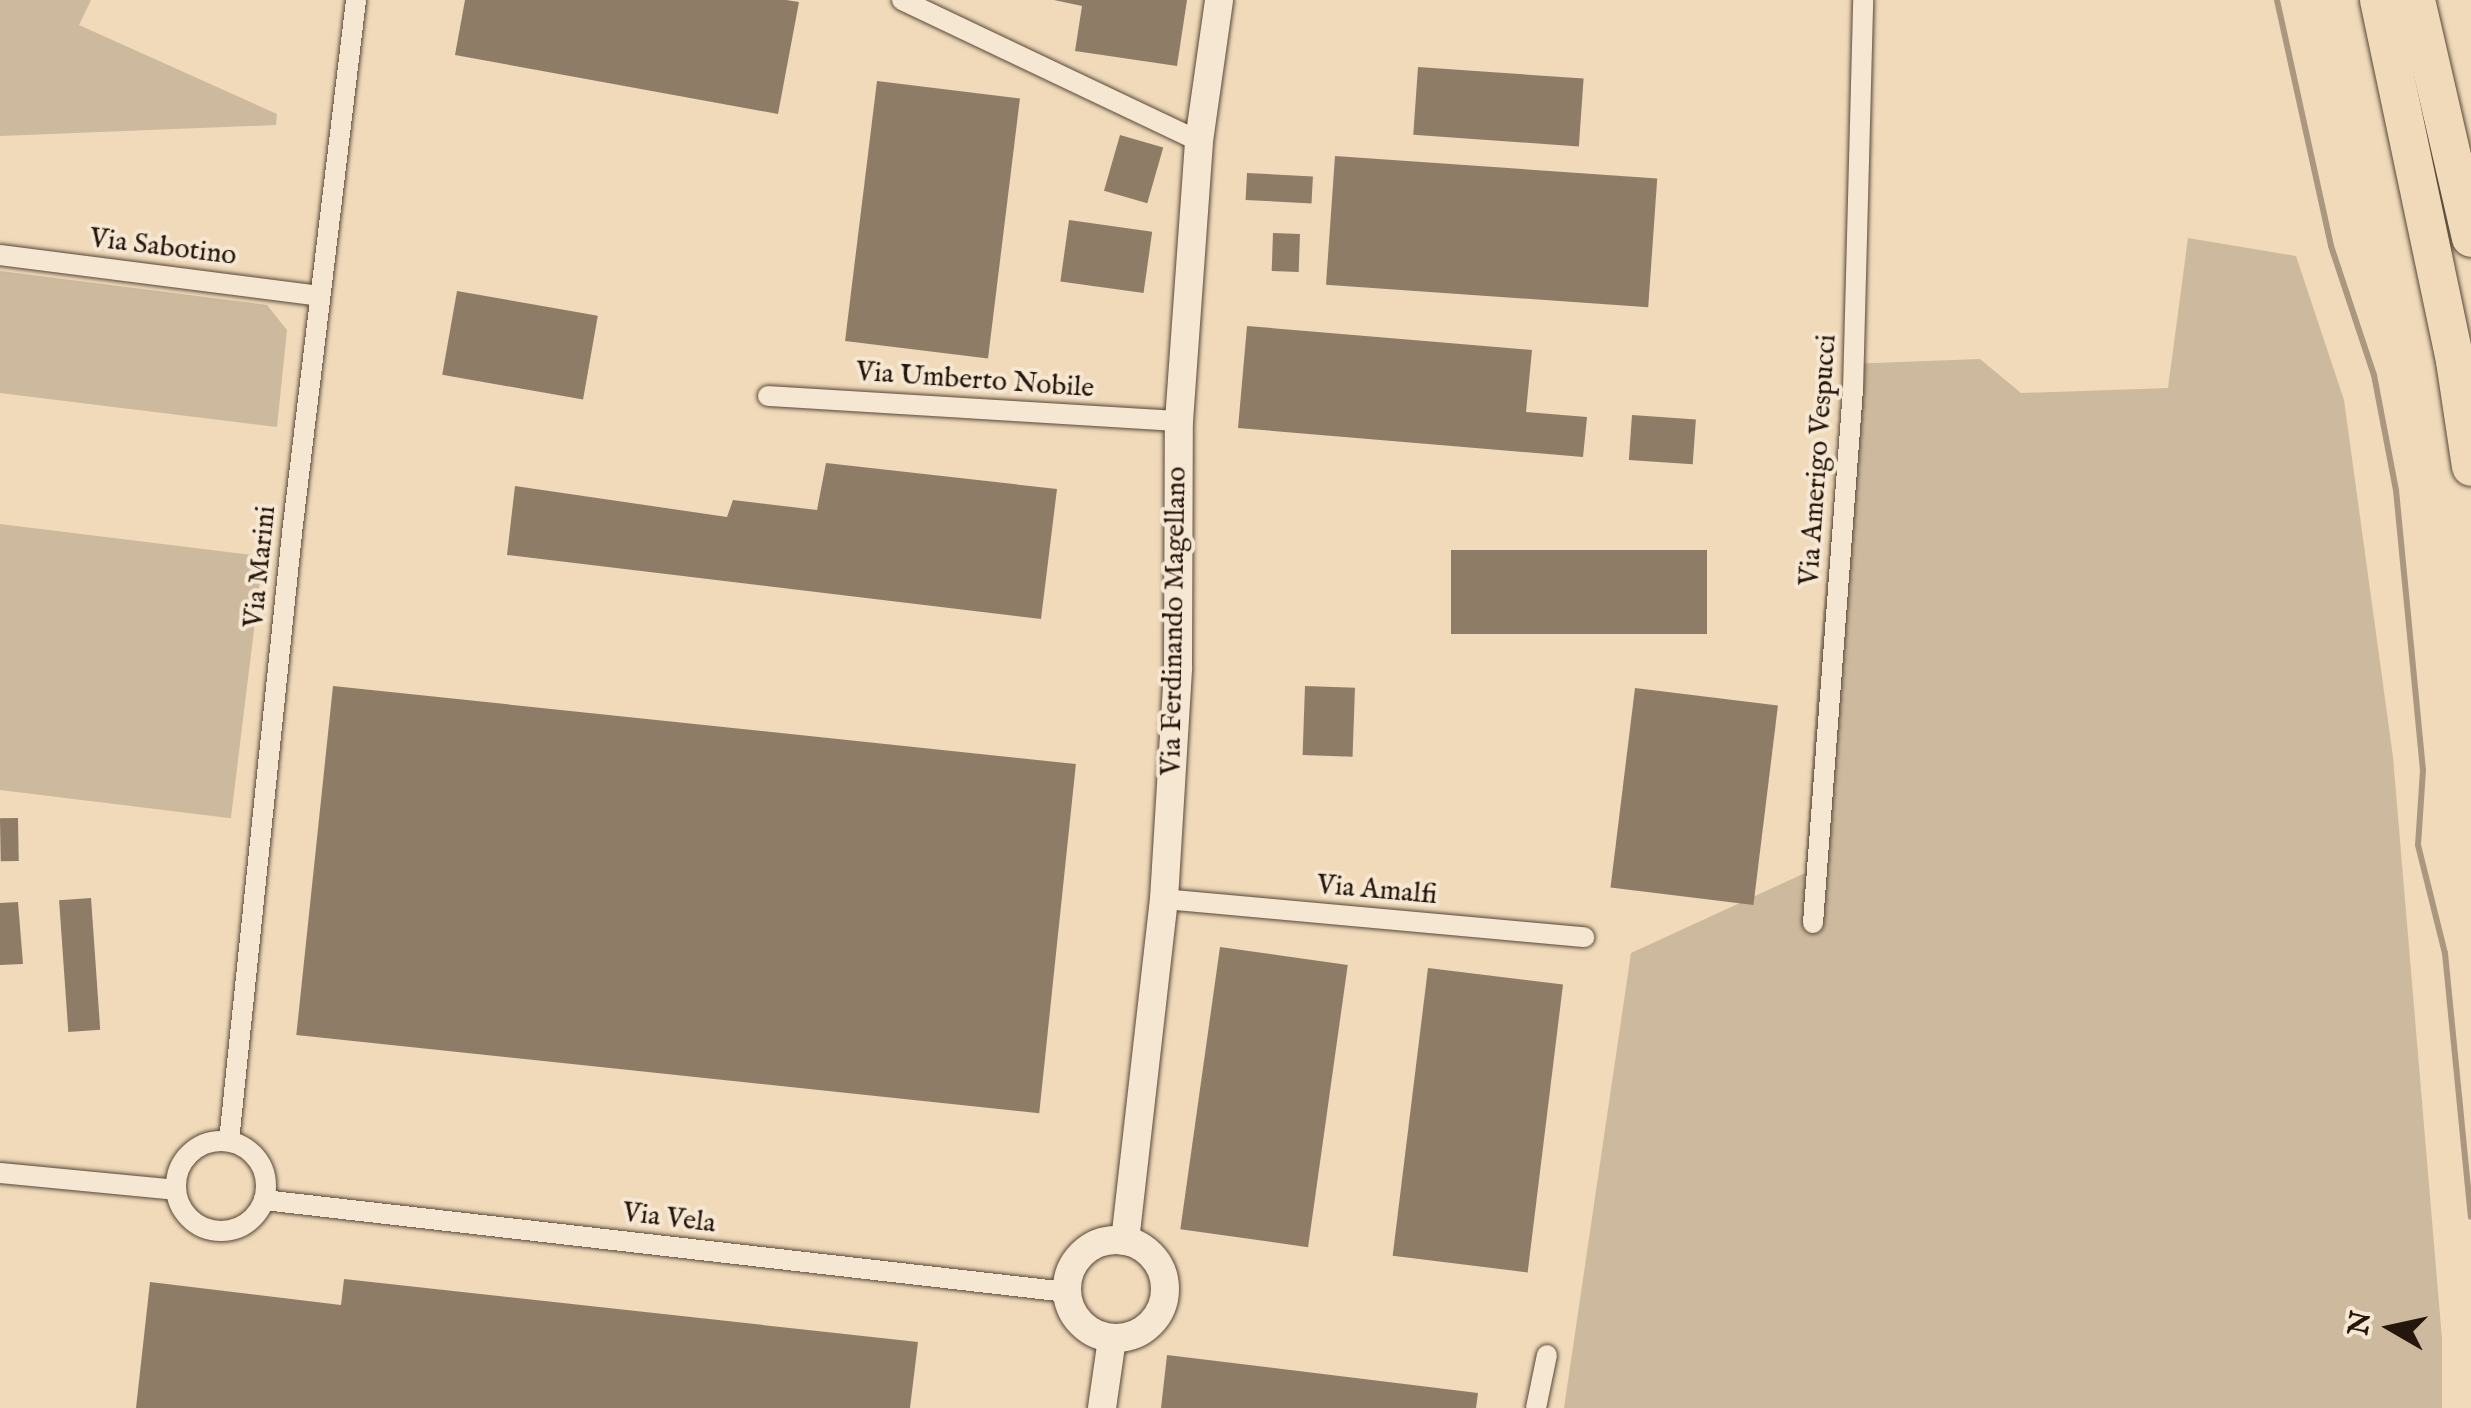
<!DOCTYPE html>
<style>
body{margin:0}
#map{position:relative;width:2471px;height:1408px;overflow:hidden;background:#f0daba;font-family:"IM FELL English",serif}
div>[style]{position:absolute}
.green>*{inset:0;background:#cdb99d;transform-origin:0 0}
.stream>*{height:6px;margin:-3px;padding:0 3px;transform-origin:3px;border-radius:3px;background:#ab977f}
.building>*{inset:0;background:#8f7c67;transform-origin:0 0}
.roads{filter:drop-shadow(0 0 2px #584738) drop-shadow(0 0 2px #584738)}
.street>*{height:20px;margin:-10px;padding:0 10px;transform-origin:10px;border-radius:10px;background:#f5e7d2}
.street>.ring{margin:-10px;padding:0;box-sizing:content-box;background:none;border:20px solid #f5e7d2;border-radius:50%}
.secondary>*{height:28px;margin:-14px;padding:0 14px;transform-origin:14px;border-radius:14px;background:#f5e7d2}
.secondary>.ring{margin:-14px;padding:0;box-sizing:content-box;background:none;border:28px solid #f5e7d2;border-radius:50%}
.highway>*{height:38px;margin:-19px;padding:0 19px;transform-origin:19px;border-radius:19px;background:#f0daba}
span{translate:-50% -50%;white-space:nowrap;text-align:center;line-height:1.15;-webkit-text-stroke:8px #f5e7d2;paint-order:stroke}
.street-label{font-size:28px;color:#25160d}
.north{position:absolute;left:2341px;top:1278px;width:100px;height:100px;-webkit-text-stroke:8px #f5e7d2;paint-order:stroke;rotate:279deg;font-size:28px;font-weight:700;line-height:40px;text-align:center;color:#25160d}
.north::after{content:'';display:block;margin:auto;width:35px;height:45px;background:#25160d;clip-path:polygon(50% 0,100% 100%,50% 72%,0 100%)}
</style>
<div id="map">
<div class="green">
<div style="clip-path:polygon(0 0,91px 0,79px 25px,277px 114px,276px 125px,0 136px)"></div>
<div style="clip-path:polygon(2188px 238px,2296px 256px,2344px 400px,2393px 757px,2442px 1339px,2442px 1408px,1564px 1408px,1631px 953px,1805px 873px,1820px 649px,1847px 364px,1980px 359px,2021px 393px,2168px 388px)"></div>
<div style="clip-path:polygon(0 271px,267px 305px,287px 330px,277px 427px,0 393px)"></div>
<div style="left:0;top:524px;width:265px;height:264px;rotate:7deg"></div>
</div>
<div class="stream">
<div style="left:2277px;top:0;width:252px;rotate:77.6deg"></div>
<div style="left:2331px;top:246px;width:136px;rotate:71.6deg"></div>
<div style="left:2374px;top:375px;width:117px;rotate:79.2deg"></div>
<div style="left:2396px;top:490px;width:281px;rotate:84.5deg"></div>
<div style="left:2423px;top:770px;width:75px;rotate:93.8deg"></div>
<div style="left:2418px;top:845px;width:111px;rotate:76deg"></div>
<div style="left:2445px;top:953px;width:265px;rotate:84.4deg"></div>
</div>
<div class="building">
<div style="clip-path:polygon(465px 0,786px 0,799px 2px,778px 114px,455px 55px)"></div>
<div style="clip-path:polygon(1054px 0,1187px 0,1177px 66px,1075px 51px,1082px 6px)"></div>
<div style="left:1418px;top:67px;width:166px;height:68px;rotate:4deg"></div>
<div style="left:877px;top:81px;width:144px;height:262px;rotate:7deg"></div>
<div style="left:1120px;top:135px;width:45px;height:58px;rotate:16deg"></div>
<div style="left:1335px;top:156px;width:323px;height:129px;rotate:4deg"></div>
<div style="left:1247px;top:173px;width:66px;height:27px;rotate:3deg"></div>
<div style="left:1069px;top:220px;width:84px;height:62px;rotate:8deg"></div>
<div style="left:1273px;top:233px;width:27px;height:38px;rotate:2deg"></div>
<div style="left:457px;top:291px;width:143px;height:85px;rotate:10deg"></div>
<div style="clip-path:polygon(1247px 326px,1532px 350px,1526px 412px,1587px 417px,1583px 457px,1238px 428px)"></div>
<div style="left:1632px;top:415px;width:64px;height:45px;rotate:4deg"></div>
<div style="clip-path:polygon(826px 463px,1057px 489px,1041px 619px,507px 555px,515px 486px,727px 517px,733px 500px,817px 510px)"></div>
<div style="left:1451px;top:550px;width:256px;height:84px"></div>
<div style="left:333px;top:686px;width:747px;height:351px;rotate:6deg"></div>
<div style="left:1305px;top:686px;width:50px;height:69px;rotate:2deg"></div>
<div style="left:1635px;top:688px;width:144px;height:201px;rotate:7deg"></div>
<div style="left:18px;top:818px;width:43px;height:18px;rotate:89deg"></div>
<div style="left:91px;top:898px;width:132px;height:32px;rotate:86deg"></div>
<div style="clip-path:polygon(18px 902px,23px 964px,0 965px,0 903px)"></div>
<div style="left:1220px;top:947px;width:129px;height:285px;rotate:8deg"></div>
<div style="left:1428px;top:968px;width:136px;height:290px;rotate:7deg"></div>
<div style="clip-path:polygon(344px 1279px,918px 1342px,910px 1408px,136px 1408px,150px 1282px,341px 1305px)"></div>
<div style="clip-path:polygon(1167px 1355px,1478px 1393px,1476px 1408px,1161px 1408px)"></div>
</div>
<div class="roads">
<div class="street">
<div style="left:902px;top:0;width:329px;rotate:25.4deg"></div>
<div style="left:0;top:255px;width:322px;rotate:7.3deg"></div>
<div style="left:768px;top:396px;width:412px;rotate:3.5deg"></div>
<div style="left:1164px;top:899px;width:422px;rotate:5.2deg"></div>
<div style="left:1813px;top:923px;width:534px;rotate:-85.71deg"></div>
<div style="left:1853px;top:390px;width:390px;rotate:-88.5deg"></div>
<div class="ring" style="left:176px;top:1141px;width:70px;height:70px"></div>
<div style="left:229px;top:1141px;width:611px;rotate:-84.08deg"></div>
<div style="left:292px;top:533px;width:537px;rotate:-83.15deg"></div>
<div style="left:0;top:1173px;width:176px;rotate:5.5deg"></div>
<div style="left:264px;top:1200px;width:808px;rotate:6.54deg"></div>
<div style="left:1536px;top:1408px;width:54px;rotate:-78.3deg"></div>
</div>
<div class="secondary">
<div class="ring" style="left:1067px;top:1240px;width:70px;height:70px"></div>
<div style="left:1125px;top:1241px;width:344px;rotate:-83.5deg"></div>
<div style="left:1164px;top:899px;width:232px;rotate:-86.5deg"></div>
<div style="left:1178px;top:667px;width:246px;rotate:-89.8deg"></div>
<div style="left:1179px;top:421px;width:281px;rotate:-85.9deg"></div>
<div style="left:1199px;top:141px;width:142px;rotate:-81.9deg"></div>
<div style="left:1102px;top:1408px;width:70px;rotate:-81.8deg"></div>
</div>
<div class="highway">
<div style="left:2379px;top:0;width:369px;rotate:78.1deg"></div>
<div style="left:2455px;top:361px;width:107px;rotate:81.4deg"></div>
<div style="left:2416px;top:0;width:244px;rotate:77deg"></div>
</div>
</div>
<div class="street-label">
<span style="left:163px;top:248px;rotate:7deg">Via Sabotino</span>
<span style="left:975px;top:381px;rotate:4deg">Via Umberto Nobile</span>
<span style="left:1819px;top:460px;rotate:-86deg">Via Amerigo Vespucci</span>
<span style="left:261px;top:567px;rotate:-84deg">Via Marini</span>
<span style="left:1175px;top:621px;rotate:-89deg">Via Ferdinando Magellano</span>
<span style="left:1377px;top:891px;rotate:5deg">Via Amalfi</span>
<span style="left:669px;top:1219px;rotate:7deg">Via Vela</span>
</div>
<div class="north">N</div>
</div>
